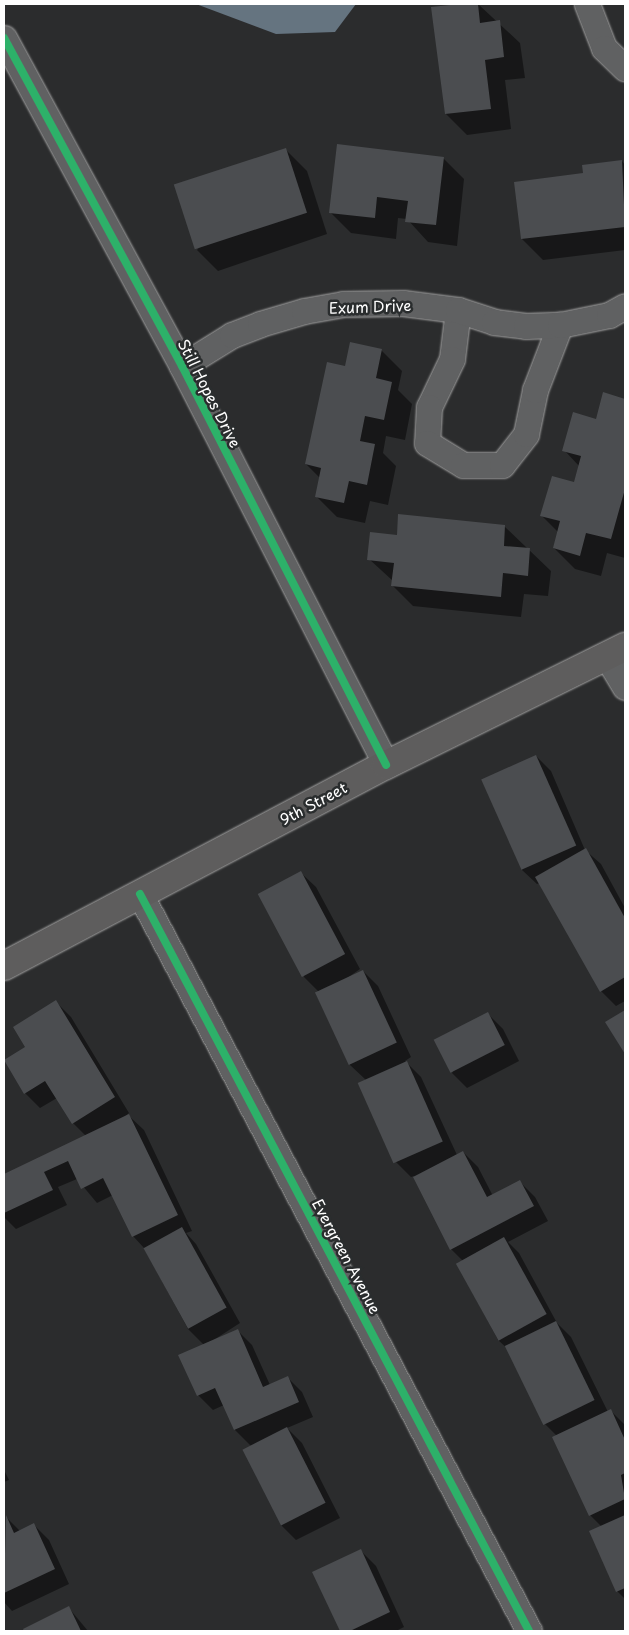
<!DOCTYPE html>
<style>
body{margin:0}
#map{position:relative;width:629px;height:1635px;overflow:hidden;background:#2b2c2d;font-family:"Playpen Sans",sans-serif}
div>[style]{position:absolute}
.water>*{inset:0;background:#657480}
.shadow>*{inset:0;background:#0007}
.building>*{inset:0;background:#4b4d50;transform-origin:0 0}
.roads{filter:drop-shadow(0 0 1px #a0a0a0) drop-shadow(0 0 1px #a0a0a0)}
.street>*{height:25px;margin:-12.5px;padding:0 12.5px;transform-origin:12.5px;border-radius:12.5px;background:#606162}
.primary>*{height:28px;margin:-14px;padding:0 14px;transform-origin:14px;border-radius:14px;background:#5e5d5d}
.cycleway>*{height:8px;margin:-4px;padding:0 4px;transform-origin:4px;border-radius:4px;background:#2db169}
span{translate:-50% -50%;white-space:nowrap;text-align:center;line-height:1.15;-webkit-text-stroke:5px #2a2d2e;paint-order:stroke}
.street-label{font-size:15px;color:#fff}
.frame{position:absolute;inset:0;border:5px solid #fff;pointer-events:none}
</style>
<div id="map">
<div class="water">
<div style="clip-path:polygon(196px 4px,356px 4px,335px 32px,276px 34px)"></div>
</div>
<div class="shadow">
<div style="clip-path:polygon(478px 4px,520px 43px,525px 78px,505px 80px,511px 129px,467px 135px,446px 114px,433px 8px)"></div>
<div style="clip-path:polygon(286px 150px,307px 171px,327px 234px,218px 271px,197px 250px)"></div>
<div style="clip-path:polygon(443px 158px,464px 179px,457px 246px,428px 242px,407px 219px,398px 218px,396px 239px,351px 233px,330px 212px)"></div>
<div style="clip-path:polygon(622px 161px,625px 165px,625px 250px,543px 260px,522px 239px,585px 175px)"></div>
<div style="clip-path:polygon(381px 350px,402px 371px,398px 390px,412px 404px,405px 440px,386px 436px,383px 453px,396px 466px,388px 505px,370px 501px,365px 523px,337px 517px,316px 496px,320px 478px,306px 464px,345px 368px)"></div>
<div style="clip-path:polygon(604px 394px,625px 400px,625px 558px,607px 553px,601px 576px,575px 569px,554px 548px,558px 532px,542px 516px,575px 484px,580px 467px,564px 450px,597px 421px)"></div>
<div style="clip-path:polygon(505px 527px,551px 571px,548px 596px,524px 594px,521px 617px,413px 606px,392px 585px,393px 581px,369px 559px,398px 536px)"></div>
<div style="clip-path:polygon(536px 756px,551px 771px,585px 850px,601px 864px,625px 908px,625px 1001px,616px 1006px,601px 991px,540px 883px,537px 884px,522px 870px)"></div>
<div style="clip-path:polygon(301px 873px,316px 887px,360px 969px,343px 981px,363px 971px,378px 986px,411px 1057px,405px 1061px,421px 1077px,457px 1155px,463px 1152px,478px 1167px,493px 1196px,520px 1182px,535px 1197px,548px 1221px,508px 1242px,519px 1253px,557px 1323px,571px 1337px,608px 1412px,611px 1411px,625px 1425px,625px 1599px,617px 1591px,602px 1527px,590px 1515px,557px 1436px,545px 1424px,509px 1350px,498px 1340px,457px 1264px,463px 1261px,451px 1249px,414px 1176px,411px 1177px,396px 1162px,366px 1080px,350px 1065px,316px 994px,319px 992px,304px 977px)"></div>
<div style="clip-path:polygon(56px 1002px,71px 1017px,129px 1113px,123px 1118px,129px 1116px,144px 1130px,192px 1231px,186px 1233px,196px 1244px,240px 1323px,209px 1343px,237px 1330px,252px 1345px,270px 1385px,287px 1377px,302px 1392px,313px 1417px,287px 1428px,302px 1443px,340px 1518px,296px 1540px,281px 1525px,251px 1446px,235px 1430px,224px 1405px,213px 1410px,198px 1395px,204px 1345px,188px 1329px,144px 1248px,133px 1236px,113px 1195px,97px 1203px,77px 1179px,58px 1187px,67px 1205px,16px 1229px,4px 1217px,4px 1175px,86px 1136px,73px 1123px,57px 1098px,40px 1108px,25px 1093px,27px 1048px)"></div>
<div style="clip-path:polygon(488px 1014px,503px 1029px,519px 1061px,467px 1088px,452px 1073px)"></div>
<div style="clip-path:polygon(4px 1470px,9px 1480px,4px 1482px)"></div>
<div style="clip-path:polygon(6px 1517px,20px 1531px,34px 1525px,49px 1540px,69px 1584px,12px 1611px,4px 1602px)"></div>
<div style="clip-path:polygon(361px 1551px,376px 1566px,404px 1627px,396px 1631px,341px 1631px,314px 1573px)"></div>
<div style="clip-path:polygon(68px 1607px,88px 1631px,25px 1631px,24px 1630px)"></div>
</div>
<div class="building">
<div style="clip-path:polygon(460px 4px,478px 4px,480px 23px,500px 20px,504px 57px,485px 60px,491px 109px,445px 114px,431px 7px)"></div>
<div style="clip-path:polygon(337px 144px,444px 157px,436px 225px,405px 222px,408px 201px,377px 197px,375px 218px,329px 213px)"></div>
<div style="left:286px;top:148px;width:68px;height:118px;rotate:72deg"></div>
<div style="clip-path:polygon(622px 160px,625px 227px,521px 239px,514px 182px,583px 173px,582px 165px)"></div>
<div style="clip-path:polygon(350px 342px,382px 349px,376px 378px,392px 382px,384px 420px,365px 416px,360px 441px,375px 444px,367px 485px,349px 481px,344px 503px,315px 497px,321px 468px,305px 464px,327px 362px,345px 366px)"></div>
<div style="clip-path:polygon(603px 392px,625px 399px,625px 489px,611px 539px,586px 533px,580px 556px,553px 548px,560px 521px,540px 516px,552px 476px,574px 482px,581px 456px,562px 451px,573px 412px,596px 419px)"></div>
<div style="clip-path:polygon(398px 514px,505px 525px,504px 546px,530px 548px,528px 576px,503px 573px,501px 597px,391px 586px,394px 563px,367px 560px,370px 532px,397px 535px)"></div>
<div style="left:536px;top:755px;width:99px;height:60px;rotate:66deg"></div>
<div style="clip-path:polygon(586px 848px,625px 918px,625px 977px,600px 992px,535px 877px)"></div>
<div style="left:301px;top:871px;width:94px;height:49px;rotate:62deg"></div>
<div style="left:363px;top:970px;width:80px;height:53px;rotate:65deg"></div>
<div style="clip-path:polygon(56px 1000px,115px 1097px,72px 1124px,45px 1081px,24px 1094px,4px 1060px,25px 1047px,13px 1027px)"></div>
<div style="clip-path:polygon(625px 1010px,625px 1054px,605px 1022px)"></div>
<div style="left:488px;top:1012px;width:37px;height:61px;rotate:63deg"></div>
<div style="left:407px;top:1061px;width:88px;height:54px;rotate:66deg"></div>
<div style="clip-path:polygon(129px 1114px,178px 1215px,132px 1237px,103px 1178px,81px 1189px,68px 1161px,44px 1172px,53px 1190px,4px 1213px,4px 1174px)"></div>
<div style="clip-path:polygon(463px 1151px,487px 1197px,520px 1180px,534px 1206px,450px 1250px,413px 1177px)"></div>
<div style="left:182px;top:1227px;width:92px;height:44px;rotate:61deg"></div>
<div style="left:504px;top:1237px;width:88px;height:55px;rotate:61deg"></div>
<div style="left:556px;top:1321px;width:88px;height:57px;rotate:64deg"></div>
<div style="clip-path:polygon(238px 1329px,263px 1387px,288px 1376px,299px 1402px,234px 1430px,215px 1388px,197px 1396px,178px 1355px)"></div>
<div style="clip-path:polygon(611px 1409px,625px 1440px,625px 1473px,621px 1475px,625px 1499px,589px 1516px,552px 1437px)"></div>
<div style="left:287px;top:1427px;width:85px;height:50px;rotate:63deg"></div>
<div style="clip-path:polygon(6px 1515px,14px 1533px,34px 1523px,55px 1569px,4px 1593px)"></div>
<div style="clip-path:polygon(625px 1515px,625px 1588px,616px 1592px,589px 1531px)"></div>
<div style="clip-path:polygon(361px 1549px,390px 1612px,350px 1631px,340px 1631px,312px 1572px)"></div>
<div style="clip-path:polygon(69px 1606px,81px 1631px,24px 1631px,23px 1629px)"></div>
</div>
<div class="roads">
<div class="street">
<div style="left:587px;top:4px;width:47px;rotate:68.9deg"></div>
<div style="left:604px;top:48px;width:29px;rotate:44deg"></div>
<div style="left:4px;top:38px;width:373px;rotate:61.5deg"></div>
<div style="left:182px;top:366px;width:448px;rotate:62.9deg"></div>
<div style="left:458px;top:310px;width:49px;rotate:97deg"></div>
<div style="left:452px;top:359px;width:53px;rotate:115.6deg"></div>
<div style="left:429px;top:407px;width:36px;rotate:93deg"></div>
<div style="left:427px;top:443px;width:42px;rotate:31.4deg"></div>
<div style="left:463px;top:465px;width:39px"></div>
<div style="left:502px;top:465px;width:39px;rotate:-52deg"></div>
<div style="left:526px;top:434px;width:45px;rotate:-78.4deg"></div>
<div style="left:535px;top:390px;width:70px;rotate:-69deg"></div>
<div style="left:182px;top:366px;width:59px;rotate:-31.8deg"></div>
<div style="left:232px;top:335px;width:30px;rotate:-21deg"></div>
<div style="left:260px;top:324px;width:46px;rotate:-16.5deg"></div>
<div style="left:304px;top:311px;width:40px;rotate:-10deg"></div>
<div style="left:343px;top:304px;width:60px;rotate:-1deg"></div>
<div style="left:403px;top:303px;width:55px;rotate:7.3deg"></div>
<div style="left:458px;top:310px;width:38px;rotate:18deg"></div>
<div style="left:494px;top:322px;width:32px;rotate:7deg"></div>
<div style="left:526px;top:326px;width:34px;rotate:-2deg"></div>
<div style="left:560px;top:325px;width:50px;rotate:-11.5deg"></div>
<div style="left:609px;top:315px;width:18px;rotate:-29deg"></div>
<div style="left:607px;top:657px;width:35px;rotate:59deg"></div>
<div style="left:140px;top:894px;width:833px;rotate:62.17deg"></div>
</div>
<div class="primary">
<div style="left:4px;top:966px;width:432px;rotate:-27.8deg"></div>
<div style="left:386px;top:765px;width:267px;rotate:-26.3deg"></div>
</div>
</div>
<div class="cycleway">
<div style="left:4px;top:38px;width:373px;rotate:61.5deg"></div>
<div style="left:182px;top:366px;width:448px;rotate:62.9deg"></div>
<div style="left:140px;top:894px;width:833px;rotate:62.17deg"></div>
</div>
<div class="street-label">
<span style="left:370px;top:306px;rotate:-2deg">Exum Drive</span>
<span style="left:210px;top:393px;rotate:63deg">Still Hopes Drive</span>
<span style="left:313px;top:803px;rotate:-28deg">9th Street</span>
<span style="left:347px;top:1256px;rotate:62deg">Evergreen Avenue</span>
</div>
<div class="frame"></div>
</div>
